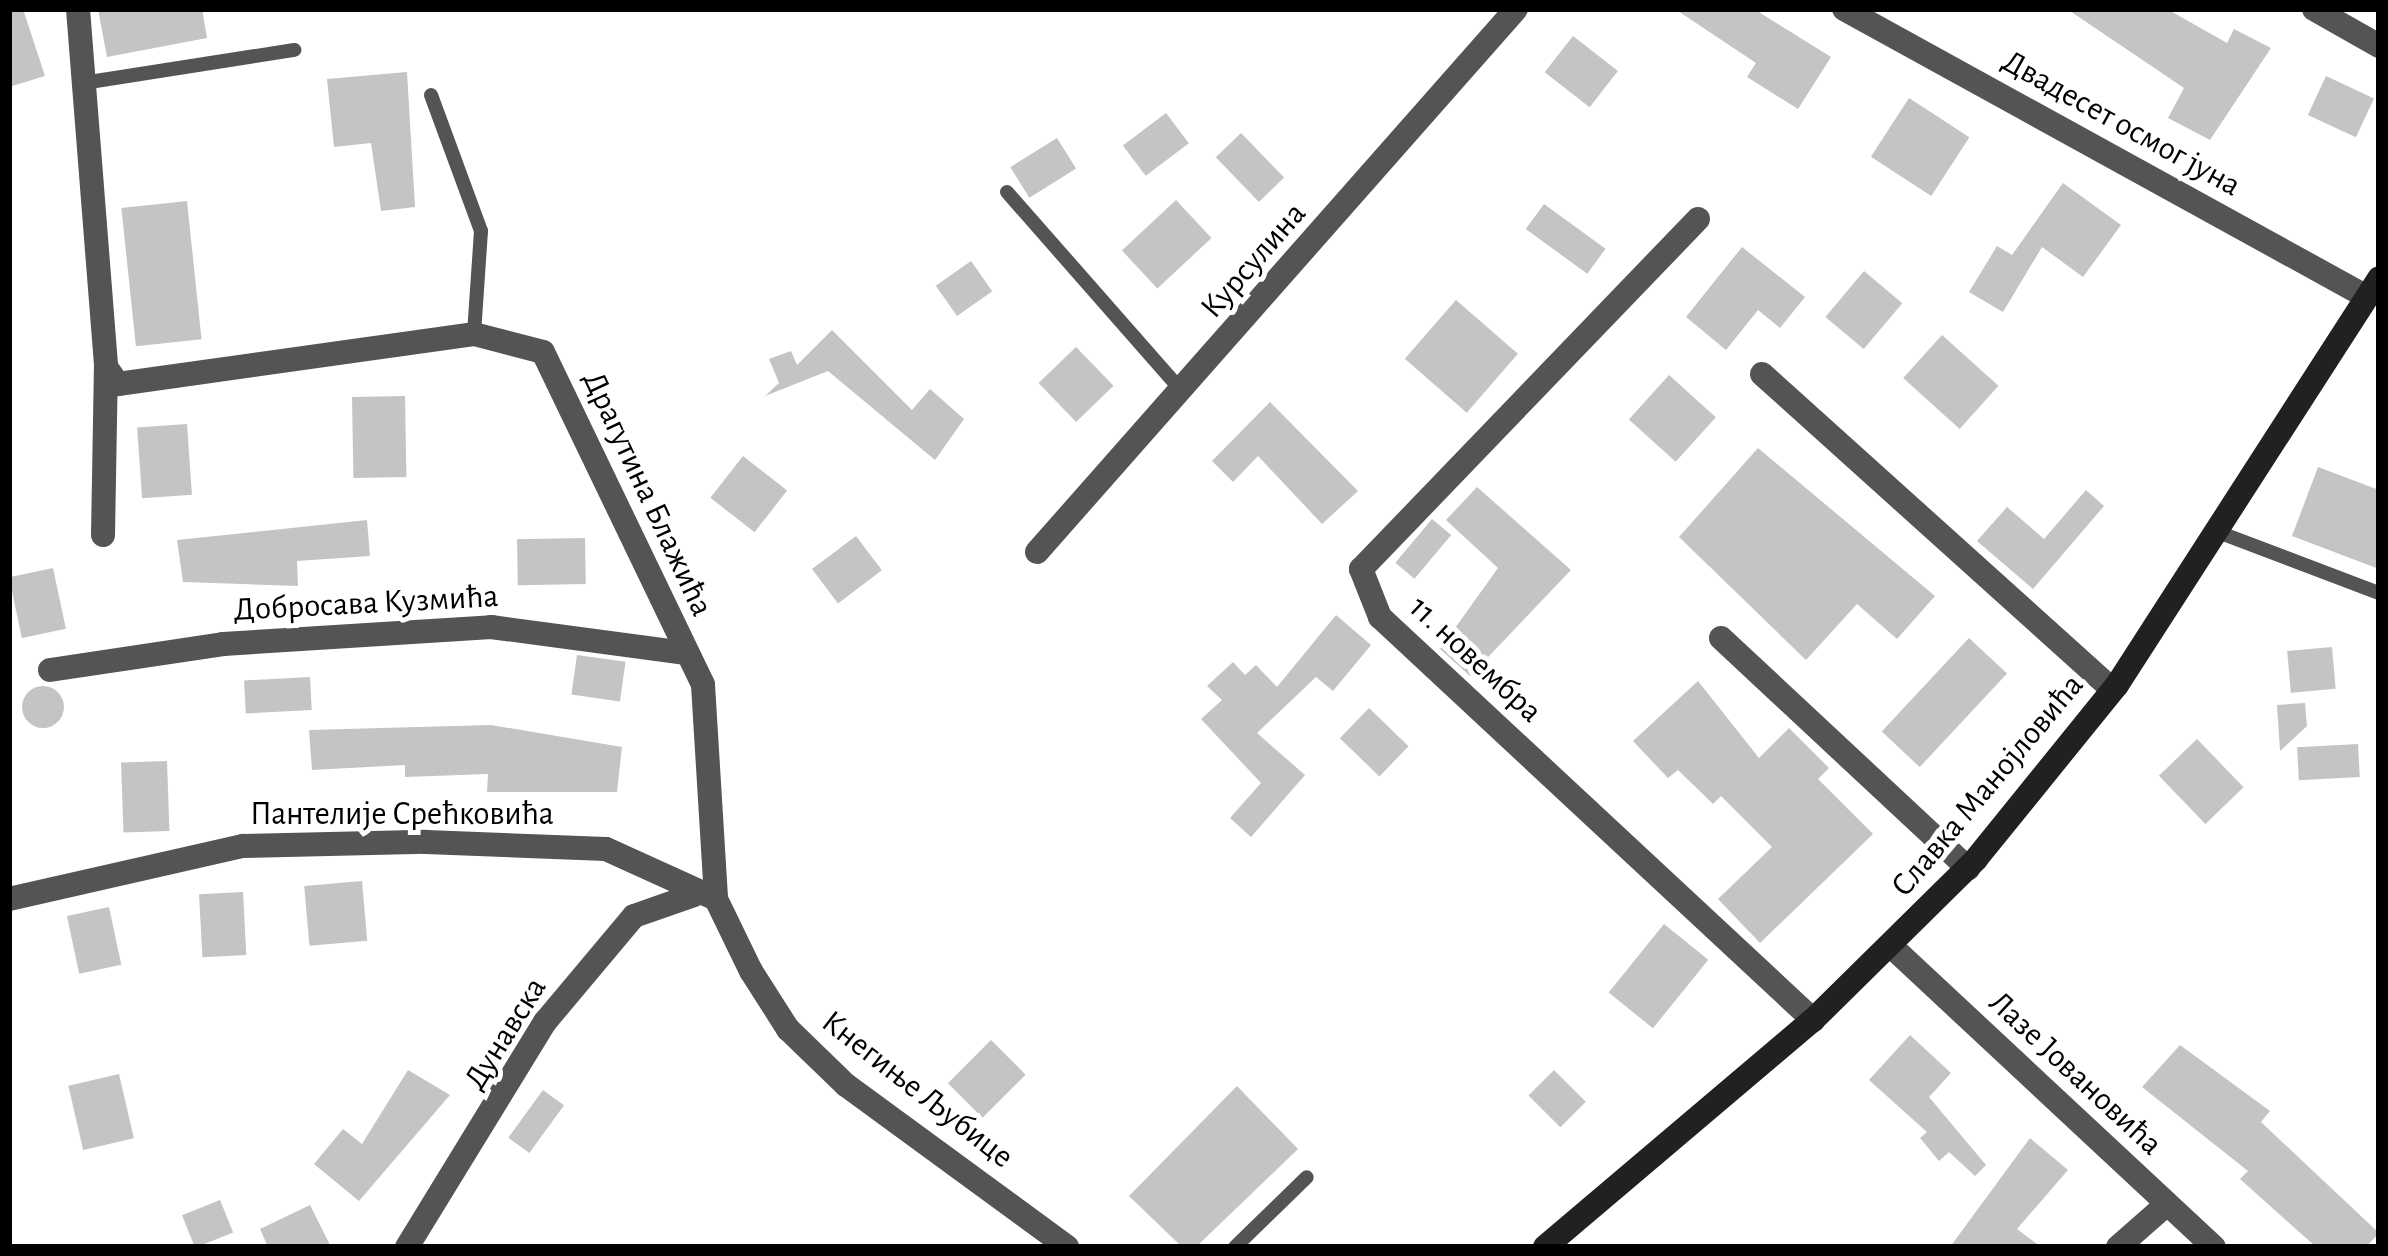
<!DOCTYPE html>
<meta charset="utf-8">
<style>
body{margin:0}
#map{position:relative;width:2388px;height:1256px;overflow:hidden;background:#fff;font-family:"Alegreya Sans",sans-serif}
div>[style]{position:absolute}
.building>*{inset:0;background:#c4c4c4;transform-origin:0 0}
.round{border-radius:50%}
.service>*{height:14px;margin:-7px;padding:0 7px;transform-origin:7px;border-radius:7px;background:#545454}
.minor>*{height:24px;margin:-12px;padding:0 12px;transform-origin:12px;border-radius:12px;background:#545454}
.secondary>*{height:24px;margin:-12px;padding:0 12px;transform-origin:12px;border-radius:12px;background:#212121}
span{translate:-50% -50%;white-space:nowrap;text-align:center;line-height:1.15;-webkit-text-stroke:10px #fff;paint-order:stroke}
.street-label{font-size:33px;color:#000}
.frame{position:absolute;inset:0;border:12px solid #000;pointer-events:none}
</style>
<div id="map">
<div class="building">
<div style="clip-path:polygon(9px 9px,23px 9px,45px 76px,9px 87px)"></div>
<div style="clip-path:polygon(98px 9px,202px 9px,207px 38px,107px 57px)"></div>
<div style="clip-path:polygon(1675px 9px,1754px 9px,1831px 57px,1798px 109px,1747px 77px,1756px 63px)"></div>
<div style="clip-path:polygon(2067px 9px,2167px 9px,2227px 43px,2234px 29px,2271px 48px,2210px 140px,2168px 118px,2184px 88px)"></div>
<div style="left:1573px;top:36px;width:57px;height:46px;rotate:38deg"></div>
<div style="clip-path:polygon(407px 72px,415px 207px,381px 211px,371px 143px,334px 147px,327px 79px)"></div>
<div style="left:2326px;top:76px;width:53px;height:43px;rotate:25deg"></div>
<div style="left:1909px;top:98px;width:72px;height:70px;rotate:33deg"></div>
<div style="left:1166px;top:113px;width:38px;height:54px;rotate:53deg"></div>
<div style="left:1241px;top:133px;width:62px;height:35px;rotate:46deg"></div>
<div style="left:1057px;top:138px;width:36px;height:55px;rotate:58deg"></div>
<div style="clip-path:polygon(2063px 183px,2121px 225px,2083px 277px,2042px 247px,2003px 312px,1969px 292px,1997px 246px,2012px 255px)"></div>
<div style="left:1176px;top:200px;width:52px;height:74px;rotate:47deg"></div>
<div style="left:187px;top:201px;width:139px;height:66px;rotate:84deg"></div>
<div style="left:1544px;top:204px;width:76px;height:31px;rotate:36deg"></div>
<div style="clip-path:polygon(1742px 247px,1805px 297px,1780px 328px,1758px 310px,1726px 350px,1686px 317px)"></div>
<div style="left:971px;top:261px;width:37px;height:43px;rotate:55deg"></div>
<div style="left:1864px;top:271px;width:50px;height:60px;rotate:40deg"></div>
<div style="left:1456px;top:300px;width:82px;height:78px;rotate:41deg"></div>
<div style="clip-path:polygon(832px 330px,912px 410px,930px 389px,964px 419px,935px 460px,828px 371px,765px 396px,779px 383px,769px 359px,791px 351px,797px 365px)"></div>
<div style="left:1942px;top:335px;width:76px;height:58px;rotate:42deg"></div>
<div style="left:1076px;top:347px;width:54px;height:52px;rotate:46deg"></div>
<div style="left:1669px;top:375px;width:63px;height:60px;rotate:42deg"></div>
<div style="left:405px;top:396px;width:81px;height:53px;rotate:89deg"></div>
<div style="clip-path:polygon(1270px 402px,1358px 491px,1322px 524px,1258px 456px,1233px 482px,1212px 461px)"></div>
<div style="left:187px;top:424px;width:71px;height:50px;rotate:86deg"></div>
<div style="clip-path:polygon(1758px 448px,1935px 596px,1897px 639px,1857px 604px,1806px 660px,1679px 537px)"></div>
<div style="left:743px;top:456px;width:56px;height:53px;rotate:38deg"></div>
<div style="clip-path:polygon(2318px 467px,2379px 490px,2379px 569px,2292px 536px)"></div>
<div style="clip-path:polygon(1477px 487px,1571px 570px,1470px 676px,1440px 649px,1498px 568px,1446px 520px)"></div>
<div style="clip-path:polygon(2086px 490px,2104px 506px,2033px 589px,1977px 541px,2007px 507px,2044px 539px)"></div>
<div style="left:1432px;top:519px;width:25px;height:57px;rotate:40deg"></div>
<div style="clip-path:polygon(367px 520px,370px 556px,297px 561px,298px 586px,183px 582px,177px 540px)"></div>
<div style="left:856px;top:536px;width:43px;height:55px;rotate:53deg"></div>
<div style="left:585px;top:538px;width:46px;height:68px;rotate:89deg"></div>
<div style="left:53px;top:568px;width:62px;height:45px;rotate:78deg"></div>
<div style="clip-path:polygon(1336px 615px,1371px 645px,1333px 691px,1316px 677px,1257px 733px,1305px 775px,1251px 837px,1230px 818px,1261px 783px,1201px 719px,1222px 700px,1207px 686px,1233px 662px,1245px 675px,1256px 665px,1277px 687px)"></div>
<div style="left:1969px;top:638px;width:52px;height:128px;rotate:43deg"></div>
<div style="left:2332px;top:647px;width:42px;height:45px;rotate:85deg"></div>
<div style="left:577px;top:655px;width:49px;height:40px;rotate:8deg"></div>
<div style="left:310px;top:677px;width:33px;height:66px;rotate:87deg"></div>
<div style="clip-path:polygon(1698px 681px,1759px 758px,1789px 728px,1829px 768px,1818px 779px,1873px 834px,1760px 943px,1718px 899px,1772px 847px,1721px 796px,1713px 804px,1678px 770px,1668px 778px,1633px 741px)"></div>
<div class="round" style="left:22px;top:686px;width:42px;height:42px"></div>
<div style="clip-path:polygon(2305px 703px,2307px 726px,2280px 751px,2277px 705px)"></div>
<div style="left:1369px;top:708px;width:55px;height:42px;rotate:44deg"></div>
<div style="clip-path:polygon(491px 725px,622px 747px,617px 792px,487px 792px,488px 774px,405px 777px,405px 765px,312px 770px,309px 730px)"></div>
<div style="left:2197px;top:739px;width:67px;height:53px;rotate:46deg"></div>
<div style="left:2358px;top:744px;width:33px;height:61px;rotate:87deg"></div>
<div style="left:167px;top:761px;width:70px;height:46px;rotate:88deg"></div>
<div style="left:362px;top:881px;width:60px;height:58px;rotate:85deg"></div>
<div style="left:243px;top:892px;width:63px;height:44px;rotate:87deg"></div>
<div style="left:109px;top:907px;width:59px;height:43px;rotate:78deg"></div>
<div style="left:1664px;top:924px;width:57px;height:88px;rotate:39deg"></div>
<div style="clip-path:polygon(1910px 1035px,1951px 1073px,1929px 1097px,1986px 1165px,1975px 1176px,1949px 1152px,1939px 1161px,1920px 1138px,1927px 1132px,1869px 1080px)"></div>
<div style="left:991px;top:1040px;width:49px;height:61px;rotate:45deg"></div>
<div style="clip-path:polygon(2180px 1045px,2270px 1111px,2261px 1122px,2379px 1233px,2366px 1247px,2316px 1247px,2240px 1179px,2248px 1171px,2142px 1087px)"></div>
<div style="clip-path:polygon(408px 1070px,450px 1095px,359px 1201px,314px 1164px,343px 1129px,362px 1144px)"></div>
<div style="left:1554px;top:1070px;width:45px;height:36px;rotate:45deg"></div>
<div style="left:119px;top:1074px;width:66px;height:52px;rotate:77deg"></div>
<div style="clip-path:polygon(1237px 1086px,1298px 1149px,1196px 1247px,1182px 1247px,1129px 1196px)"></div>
<div style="left:543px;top:1090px;width:26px;height:59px;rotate:36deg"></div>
<div style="clip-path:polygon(2030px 1138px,2068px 1170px,2017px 1229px,2041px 1247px,1950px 1247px)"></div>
<div style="left:220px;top:1200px;width:35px;height:41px;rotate:68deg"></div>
<div style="clip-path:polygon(310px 1205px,331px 1247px,268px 1247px,260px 1229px)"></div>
</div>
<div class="service">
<div style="left:83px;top:83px;width:214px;rotate:-8.9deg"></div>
<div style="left:431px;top:95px;width:145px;rotate:69.8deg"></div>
<div style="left:481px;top:231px;width:103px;rotate:93.9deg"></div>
<div style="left:1007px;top:192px;width:265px;rotate:48.7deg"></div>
<div style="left:2218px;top:532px;width:172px;rotate:20.8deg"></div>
<div style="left:1235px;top:1247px;width:100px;rotate:-44.2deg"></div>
</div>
<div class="minor">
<div style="left:78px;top:9px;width:359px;rotate:85.5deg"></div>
<div style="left:106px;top:367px;width:21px;rotate:55deg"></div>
<div style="left:118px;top:384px;width:359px;rotate:-8deg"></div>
<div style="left:474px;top:334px;width:71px;rotate:14.6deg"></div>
<div style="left:543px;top:352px;width:369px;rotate:64.3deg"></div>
<div style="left:703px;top:685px;width:214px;rotate:86.5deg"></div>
<div style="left:716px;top:899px;width:80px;rotate:64.1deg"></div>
<div style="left:751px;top:971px;width:69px;rotate:57.5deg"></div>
<div style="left:788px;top:1029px;width:81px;rotate:44deg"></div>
<div style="left:846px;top:1085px;width:274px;rotate:36.2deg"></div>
<div style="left:1844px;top:9px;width:597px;rotate:28.84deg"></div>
<div style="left:2314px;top:9px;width:75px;rotate:29.6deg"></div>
<div style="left:1698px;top:219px;width:486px;rotate:133.9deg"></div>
<div style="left:1361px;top:569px;width:52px;rotate:68.4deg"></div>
<div style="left:1380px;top:617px;width:592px;rotate:42.94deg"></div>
<div style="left:1762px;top:374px;width:472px;rotate:42deg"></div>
<div style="left:103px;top:535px;width:168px;rotate:-89deg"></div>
<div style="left:1037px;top:552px;width:724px;rotate:-48.58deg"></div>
<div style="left:1721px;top:638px;width:338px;rotate:43deg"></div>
<div style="left:50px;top:670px;width:175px;rotate:-8.5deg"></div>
<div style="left:223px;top:644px;width:269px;rotate:-3.6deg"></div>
<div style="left:491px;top:627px;width:197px;rotate:7.6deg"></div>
<div style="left:9px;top:899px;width:240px;rotate:-12.8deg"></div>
<div style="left:243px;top:846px;width:183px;rotate:-1.3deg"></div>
<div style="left:426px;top:842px;width:180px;rotate:2.2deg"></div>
<div style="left:606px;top:849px;width:121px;rotate:24.4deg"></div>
<div style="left:1892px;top:947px;width:440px;rotate:43deg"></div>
<div style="left:407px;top:1247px;width:264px;rotate:-58.5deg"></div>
<div style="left:545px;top:1022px;width:138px;rotate:-50deg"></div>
<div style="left:634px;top:916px;width:64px;rotate:-19.3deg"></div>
<div style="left:2118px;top:1247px;width:64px;rotate:-41.2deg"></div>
</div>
<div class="secondary">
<div style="left:1545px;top:1247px;width:351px;rotate:-40.3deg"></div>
<div style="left:1813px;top:1020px;width:229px;rotate:-44.6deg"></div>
<div style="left:1976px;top:859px;width:224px;rotate:-51deg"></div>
<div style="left:2117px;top:685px;width:484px;rotate:-57.2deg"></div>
</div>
<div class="street-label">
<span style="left:2121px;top:124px;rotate:29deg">Двадесет осмог јуна</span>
<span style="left:1254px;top:261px;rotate:-49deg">Курсулина</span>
<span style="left:647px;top:494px;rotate:65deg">Драгутина Блажића</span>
<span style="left:366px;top:604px;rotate:-3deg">Добросава Кузмића</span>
<span style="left:1475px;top:660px;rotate:43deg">11. новембра</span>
<span style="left:1988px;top:786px;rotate:-50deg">Славка Манојловића</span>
<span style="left:402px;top:815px">Пантелије Срећковића</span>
<span style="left:506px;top:1034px;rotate:-58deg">Дунавска</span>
<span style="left:2075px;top:1074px;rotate:43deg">Лазе Јовановића</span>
<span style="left:917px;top:1090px;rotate:38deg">Кнегиње Љубице</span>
</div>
<div class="frame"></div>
</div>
